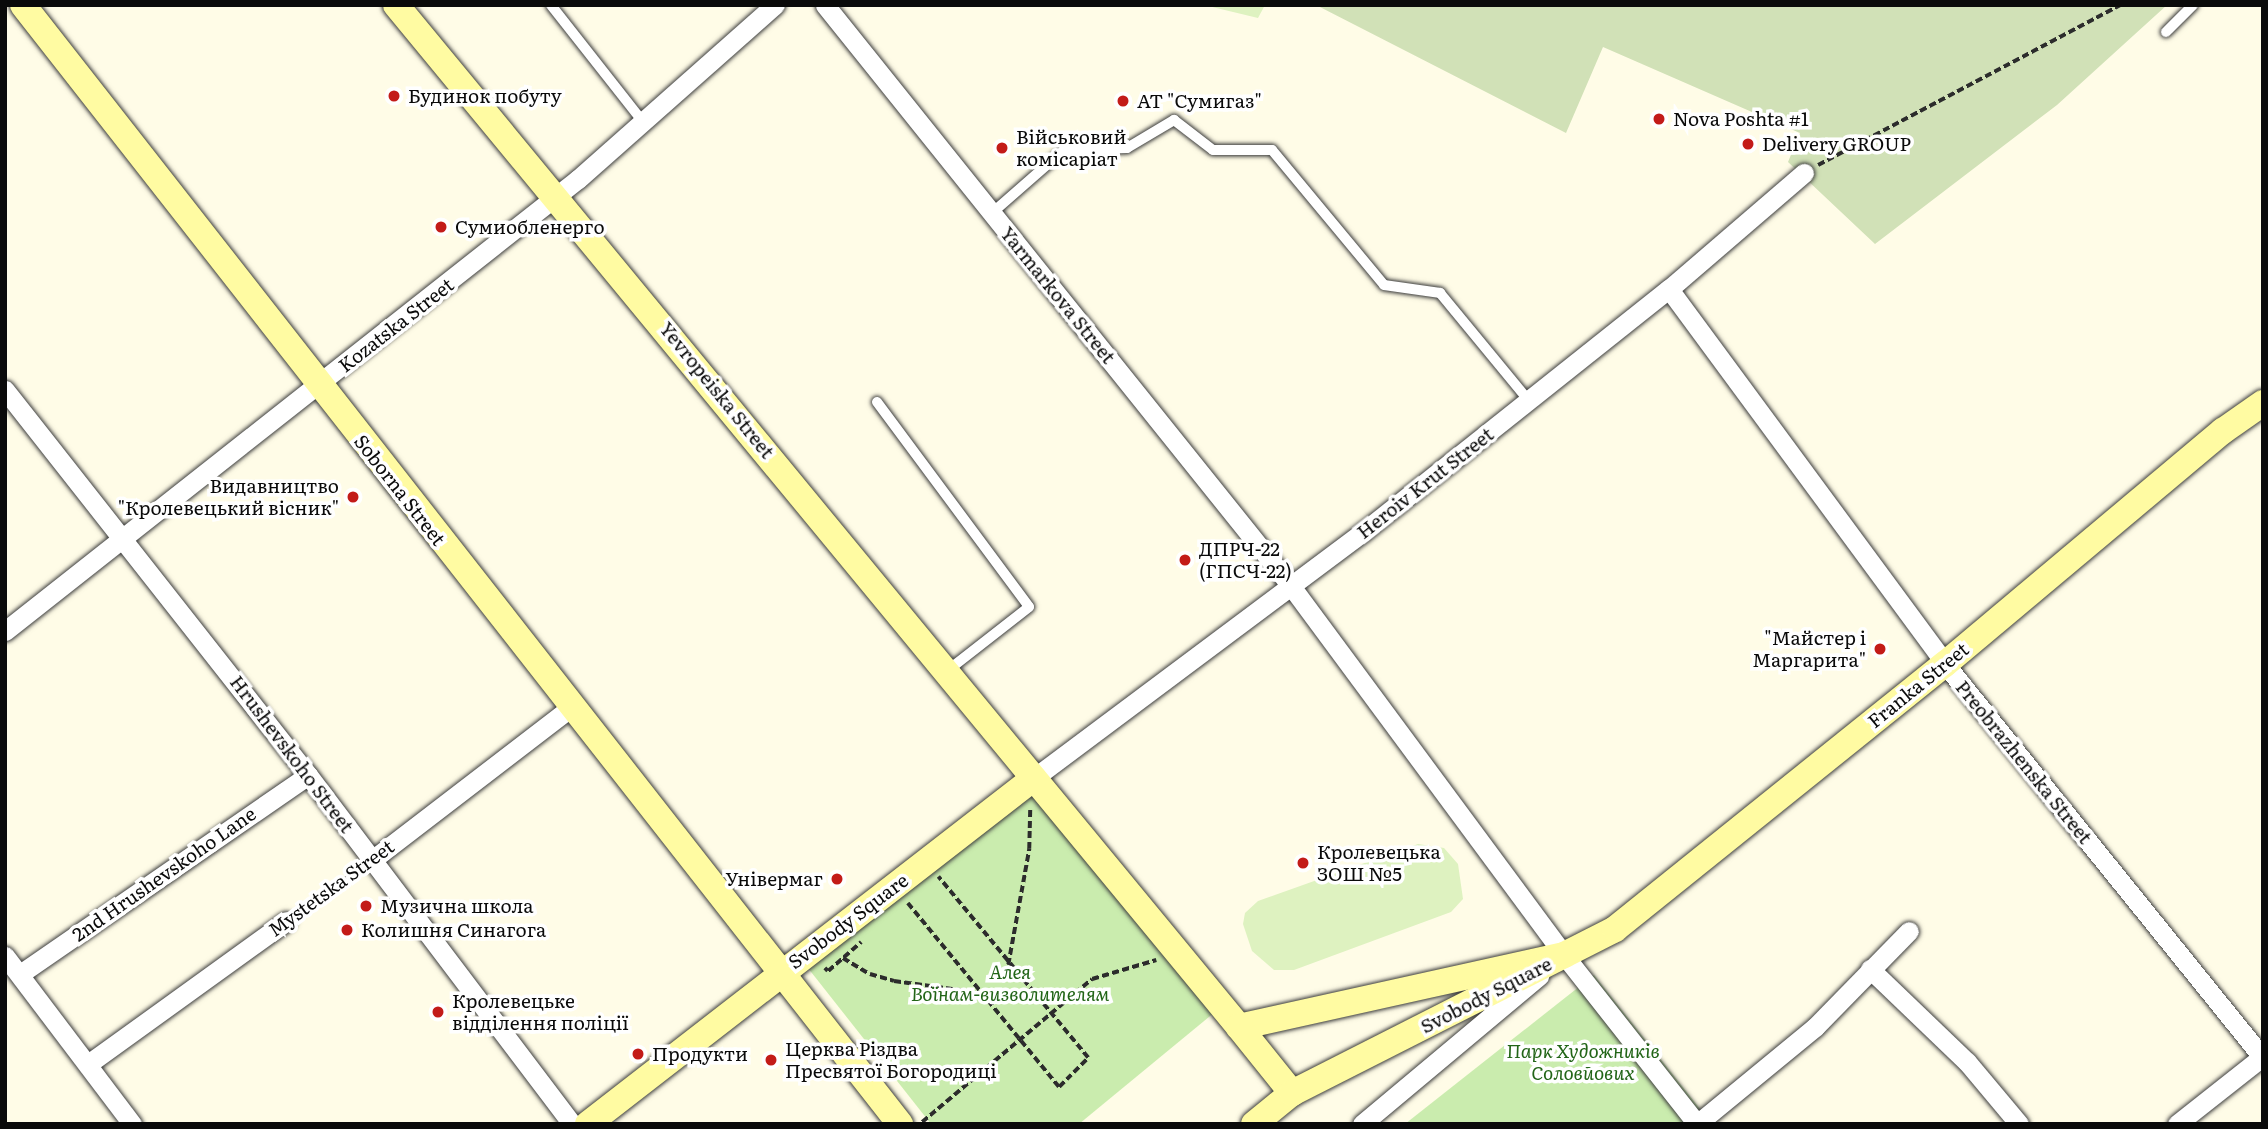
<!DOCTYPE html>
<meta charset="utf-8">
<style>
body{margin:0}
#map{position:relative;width:2268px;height:1129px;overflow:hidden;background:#fffce7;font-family:Literata,serif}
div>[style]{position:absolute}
.green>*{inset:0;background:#caecae}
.cemetery>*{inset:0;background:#d1e1b7}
.pitch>*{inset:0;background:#def2c0}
.path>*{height:3.5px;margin-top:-1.75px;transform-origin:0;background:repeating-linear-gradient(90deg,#2c2c2c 0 7px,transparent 0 10.5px)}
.roads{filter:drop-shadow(0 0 2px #3d3d3d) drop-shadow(0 0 2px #3d3d3d)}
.lane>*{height:10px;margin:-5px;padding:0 5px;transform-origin:5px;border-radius:5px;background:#fff}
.street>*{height:19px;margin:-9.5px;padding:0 9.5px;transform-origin:9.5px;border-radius:9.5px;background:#fff}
.secondary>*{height:26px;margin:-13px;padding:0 13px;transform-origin:13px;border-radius:13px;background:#fffba2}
.dots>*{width:19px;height:19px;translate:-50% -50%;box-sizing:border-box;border:4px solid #fff;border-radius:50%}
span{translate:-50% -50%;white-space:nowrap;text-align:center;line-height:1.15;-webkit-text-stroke:7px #fff;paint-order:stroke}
.poi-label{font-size:19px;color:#0a0a0a}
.left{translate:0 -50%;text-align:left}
.right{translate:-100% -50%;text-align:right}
.street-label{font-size:19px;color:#0a0a0a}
.park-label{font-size:19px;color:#226517;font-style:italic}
.frame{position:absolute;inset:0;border:7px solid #0a0a0a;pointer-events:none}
</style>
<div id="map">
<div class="green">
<div style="clip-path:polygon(1033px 786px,1215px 1012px,1079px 1124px,931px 1124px,804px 963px)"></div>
<div style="clip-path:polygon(1594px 975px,1712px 1124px,1405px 1124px)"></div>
</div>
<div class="cemetery">
<div style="clip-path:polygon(1316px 5px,2167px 5px,2057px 105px,1875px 244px,1788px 162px,1800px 133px,1603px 47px,1566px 133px)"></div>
</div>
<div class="pitch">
<div style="clip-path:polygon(1204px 5px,1265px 5px,1258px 18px)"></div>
<div style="clip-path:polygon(1418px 844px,1444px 848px,1458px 864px,1463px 899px,1451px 912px,1294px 970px,1274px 970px,1252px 951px,1243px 924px,1245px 913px,1258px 901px)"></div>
</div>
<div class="path">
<div style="left:1818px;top:165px;width:342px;rotate:-27.9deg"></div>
<div style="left:908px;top:903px;width:238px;rotate:50.6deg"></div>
<div style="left:1059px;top:1087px;width:41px;rotate:-45deg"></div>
<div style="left:1088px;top:1058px;width:235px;rotate:-129.6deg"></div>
<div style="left:300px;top:911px;width:72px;rotate:-35.4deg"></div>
<div style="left:843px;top:958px;width:31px;rotate:31deg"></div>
<div style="left:870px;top:974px;width:25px;rotate:16deg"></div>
<div style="left:894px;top:981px;width:88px;rotate:7.9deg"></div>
<div style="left:1008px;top:965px;width:118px;rotate:-79.7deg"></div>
<div style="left:1029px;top:849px;width:41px;rotate:-88.6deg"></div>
<div style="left:825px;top:968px;width:4px;rotate:45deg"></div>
<div style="left:828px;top:971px;width:44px;rotate:-41.3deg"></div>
<div style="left:922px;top:1122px;width:222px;rotate:-40.1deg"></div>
<div style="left:1092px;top:979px;width:67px;rotate:-16.5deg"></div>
</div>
<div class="roads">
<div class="lane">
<div style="left:551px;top:5px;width:149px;rotate:51.8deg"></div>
<div style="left:2166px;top:32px;width:38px;rotate:-45deg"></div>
<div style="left:992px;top:213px;width:96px;rotate:-41.2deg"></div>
<div style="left:1064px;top:150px;width:63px;rotate:-1.8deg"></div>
<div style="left:1127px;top:148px;width:55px;rotate:-30.8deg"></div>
<div style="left:1174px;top:120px;width:49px;rotate:37.6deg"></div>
<div style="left:1213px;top:150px;width:59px"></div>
<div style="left:1272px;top:150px;width:175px;rotate:50.3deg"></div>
<div style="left:1384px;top:285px;width:57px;rotate:8.1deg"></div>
<div style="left:1440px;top:293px;width:140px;rotate:50.5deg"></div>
<div style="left:877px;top:402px;width:255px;rotate:53.4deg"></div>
<div style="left:1029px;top:607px;width:104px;rotate:142deg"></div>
</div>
<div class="street">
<div style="left:825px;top:5px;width:745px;rotate:51.27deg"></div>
<div style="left:1291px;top:586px;width:459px;rotate:53.5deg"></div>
<div style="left:1564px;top:955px;width:215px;rotate:51.8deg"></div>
<div style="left:1697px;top:1124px;width:153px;rotate:-39.4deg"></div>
<div style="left:1815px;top:1027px;width:134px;rotate:-45.6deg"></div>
<div style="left:1669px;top:289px;width:466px;rotate:53.6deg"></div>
<div style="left:1945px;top:664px;width:506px;rotate:51.09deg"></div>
<div style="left:5px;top:390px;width:490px;rotate:51.8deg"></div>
<div style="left:308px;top:775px;width:438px;rotate:52.9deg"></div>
<div style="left:5px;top:631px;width:730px;rotate:-38.27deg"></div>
<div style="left:578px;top:179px;width:263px;rotate:-41.5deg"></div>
<div style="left:1034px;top:778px;width:411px;rotate:-36.8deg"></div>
<div style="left:1363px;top:532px;width:391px;rotate:-38.5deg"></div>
<div style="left:1669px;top:289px;width:178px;rotate:-40.7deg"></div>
<div style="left:372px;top:860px;width:250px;rotate:-37.5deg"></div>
<div style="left:5px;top:956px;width:211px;rotate:52.9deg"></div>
<div style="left:1870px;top:969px;width:134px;rotate:43.8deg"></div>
<div style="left:1967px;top:1062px;width:81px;rotate:50deg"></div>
<div style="left:20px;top:974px;width:350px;rotate:-34.6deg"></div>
<div style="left:88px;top:1064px;width:244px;rotate:-35.8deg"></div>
<div style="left:1362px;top:1124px;width:231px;rotate:-39.9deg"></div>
<div style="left:2177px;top:1124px;width:110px;rotate:-38.3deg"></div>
</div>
<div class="secondary">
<div style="left:23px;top:5px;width:1422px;rotate:51.91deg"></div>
<div style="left:396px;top:5px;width:1325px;rotate:50.48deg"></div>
<div style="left:1239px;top:1027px;width:333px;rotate:-12.5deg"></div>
<div style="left:1239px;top:1027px;width:85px;rotate:51.2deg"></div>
<div style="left:1292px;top:1093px;width:49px;rotate:140.8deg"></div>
<div style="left:1292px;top:1093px;width:362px;rotate:-26.9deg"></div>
<div style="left:1615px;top:929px;width:423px;rotate:-38.8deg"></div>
<div style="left:1945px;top:664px;width:363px;rotate:-40deg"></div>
<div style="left:2223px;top:431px;width:49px;rotate:-35deg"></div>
<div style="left:588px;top:1124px;width:564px;rotate:-37.8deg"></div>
</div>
</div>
<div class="dots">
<div style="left:394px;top:96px;background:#c31b18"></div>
<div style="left:1123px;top:101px;background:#c31b18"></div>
<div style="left:1659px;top:119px;background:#c31b18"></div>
<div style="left:1748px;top:144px;background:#c31b18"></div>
<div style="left:1002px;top:148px;background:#c31b18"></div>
<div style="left:441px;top:227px;background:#c31b18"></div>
<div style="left:353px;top:497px;background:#c31b18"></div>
<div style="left:1185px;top:560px;background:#c31b18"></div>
<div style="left:1880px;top:649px;background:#c31b18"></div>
<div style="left:1303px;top:863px;background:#c31b18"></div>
<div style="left:837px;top:879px;background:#c31b18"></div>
<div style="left:366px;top:906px;background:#c31b18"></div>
<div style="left:347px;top:930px;background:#c31b18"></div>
<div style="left:438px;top:1012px;background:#c31b18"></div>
<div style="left:638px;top:1054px;background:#c31b18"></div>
<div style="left:771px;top:1060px;background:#c31b18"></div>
</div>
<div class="poi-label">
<span class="left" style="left:408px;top:96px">Будинок побуту</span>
<span class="left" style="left:1137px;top:101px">АТ "Сумигаз"</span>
<span class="left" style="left:1673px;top:119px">Nova Poshta #1</span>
<span class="left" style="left:1016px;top:148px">Військовий<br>комісаріат</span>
<span class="left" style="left:1762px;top:144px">Delivery GROUP</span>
<span class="left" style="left:455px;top:227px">Сумиобленерго</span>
<span class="right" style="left:339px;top:497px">Видавництво<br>"Кролевецький вісник"</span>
<span class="left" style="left:1199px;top:560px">ДПРЧ-22<br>(ГПСЧ-22)</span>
<span class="right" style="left:1866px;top:649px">"Майстер і<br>Маргарита"</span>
<span class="left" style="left:1317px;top:863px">Кролевецька<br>ЗОШ №5</span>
<span class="right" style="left:823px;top:879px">Універмаг</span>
<span class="left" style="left:380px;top:906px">Музична школа</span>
<span class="left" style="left:361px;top:930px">Колишня Синагога</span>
<span class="left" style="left:452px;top:1012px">Кролевецьке<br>відділення поліції</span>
<span class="left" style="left:785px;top:1060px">Церква Різдва<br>Пресвятої Богородиці</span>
<span class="left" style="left:652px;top:1054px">Продукти</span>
</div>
<div class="street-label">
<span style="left:1058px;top:295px;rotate:51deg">Yarmarkova Street</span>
<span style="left:396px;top:325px;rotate:-38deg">Kozatska Street</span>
<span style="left:717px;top:390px;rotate:51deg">Yevropeiska Street</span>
<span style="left:1425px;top:483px;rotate:-38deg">Heroiv Krut Street</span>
<span style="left:400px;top:490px;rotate:52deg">Soborna Street</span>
<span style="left:1918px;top:685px;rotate:-39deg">Franka Street</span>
<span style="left:292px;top:754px;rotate:53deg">Hrushevskoho Street</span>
<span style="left:2024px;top:762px;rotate:51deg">Preobrazhenska Street</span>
<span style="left:164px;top:874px;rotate:-35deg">2nd Hrushevskoho Lane</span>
<span style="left:331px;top:888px;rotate:-36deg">Mystetska Street</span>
<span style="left:848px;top:921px;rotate:-37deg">Svobody Square</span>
<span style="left:1486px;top:995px;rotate:-27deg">Svobody Square</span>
</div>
<div class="park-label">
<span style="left:1010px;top:983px">Алея<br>Воїнам-визволителям</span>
<span style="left:1583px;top:1062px">Парк Художників<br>Соловйових</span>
</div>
<div class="frame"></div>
</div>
